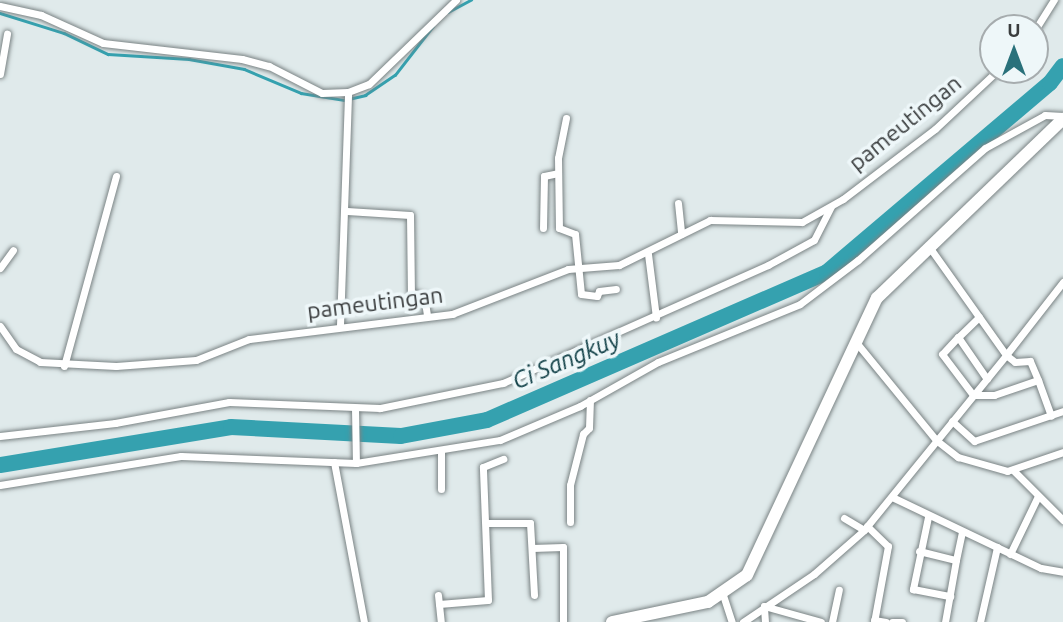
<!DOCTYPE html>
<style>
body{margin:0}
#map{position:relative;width:1063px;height:622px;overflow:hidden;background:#e0eaeb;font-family:Ubuntu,sans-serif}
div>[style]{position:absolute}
.stream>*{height:2.5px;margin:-1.25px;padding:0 1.25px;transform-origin:1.25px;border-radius:1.25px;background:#35a1af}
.river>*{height:16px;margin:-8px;padding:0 8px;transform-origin:8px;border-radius:8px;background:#35a1af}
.roads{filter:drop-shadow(0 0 2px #7a8384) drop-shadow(0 0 2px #7a8384)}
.street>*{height:7px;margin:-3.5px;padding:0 3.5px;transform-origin:3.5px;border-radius:3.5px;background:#fff}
.primary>*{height:12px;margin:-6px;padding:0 6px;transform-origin:6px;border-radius:6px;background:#fff}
span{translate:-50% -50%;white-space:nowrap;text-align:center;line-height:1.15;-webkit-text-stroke:7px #eef7f9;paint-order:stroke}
.street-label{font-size:23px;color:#393c3d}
.water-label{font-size:24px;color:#114047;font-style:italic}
.north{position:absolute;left:979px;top:14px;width:70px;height:70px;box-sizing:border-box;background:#eef7f9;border:2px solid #a6acae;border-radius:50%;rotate:0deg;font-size:19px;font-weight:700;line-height:28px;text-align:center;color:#393c3d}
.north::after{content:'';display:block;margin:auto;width:24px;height:32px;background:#29717b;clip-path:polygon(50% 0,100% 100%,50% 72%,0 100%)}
</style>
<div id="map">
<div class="stream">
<div style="left:448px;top:12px;width:26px;rotate:-28deg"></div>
<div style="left:0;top:13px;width:67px;rotate:17.4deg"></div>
<div style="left:64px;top:33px;width:49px;rotate:25.5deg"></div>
<div style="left:108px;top:54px;width:81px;rotate:3.5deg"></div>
<div style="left:189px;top:59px;width:56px;rotate:10.3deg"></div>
<div style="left:244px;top:69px;width:62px;rotate:22.8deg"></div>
<div style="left:301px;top:93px;width:44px;rotate:9.2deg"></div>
<div style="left:344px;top:100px;width:22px;rotate:-13deg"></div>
<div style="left:365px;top:95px;width:36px;rotate:-34deg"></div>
<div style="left:395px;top:75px;width:62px;rotate:-52.2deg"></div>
</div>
<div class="river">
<div style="left:0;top:465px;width:234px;rotate:-9.3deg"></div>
<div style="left:231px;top:427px;width:170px;rotate:3deg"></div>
<div style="left:401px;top:436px;width:87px;rotate:-10.5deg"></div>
<div style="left:487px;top:420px;width:371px;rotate:-23.5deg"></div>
<div style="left:827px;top:272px;width:292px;rotate:-40.3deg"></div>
<div style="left:1050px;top:83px;width:21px;rotate:-53deg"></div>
</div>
<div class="roads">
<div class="street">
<div style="left:0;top:6px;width:42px;rotate:12.4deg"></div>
<div style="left:41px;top:15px;width:68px;rotate:24.3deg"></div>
<div style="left:103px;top:43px;width:140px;rotate:6.6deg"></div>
<div style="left:242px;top:59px;width:28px;rotate:15deg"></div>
<div style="left:269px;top:66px;width:59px;rotate:27deg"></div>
<div style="left:322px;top:93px;width:26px;rotate:-2deg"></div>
<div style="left:348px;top:92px;width:22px;rotate:-21deg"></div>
<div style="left:369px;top:84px;width:121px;rotate:-44deg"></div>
<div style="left:1035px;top:30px;width:36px;rotate:-58deg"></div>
<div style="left:0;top:74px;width:41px;rotate:-80.1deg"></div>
<div style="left:566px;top:118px;width:41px;rotate:101.3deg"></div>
<div style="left:558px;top:158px;width:70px;rotate:89.2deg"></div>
<div style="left:559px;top:228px;width:17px;rotate:21deg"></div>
<div style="left:575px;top:234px;width:60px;rotate:84.3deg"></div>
<div style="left:581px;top:294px;width:16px;rotate:7deg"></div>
<div style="left:597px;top:296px;width:5px;rotate:-68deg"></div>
<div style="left:599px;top:291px;width:17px;rotate:-7deg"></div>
<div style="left:678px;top:203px;width:31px;rotate:84deg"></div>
<div style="left:347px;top:211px;width:63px;rotate:3.6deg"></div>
<div style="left:410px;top:215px;width:78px;rotate:89.3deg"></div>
<div style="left:411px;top:293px;width:13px;rotate:13deg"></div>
<div style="left:424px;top:296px;width:20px;rotate:81deg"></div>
<div style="left:543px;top:228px;width:52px;rotate:-88.9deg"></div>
<div style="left:544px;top:176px;width:14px;rotate:-12deg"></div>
<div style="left:930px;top:248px;width:131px;rotate:54.6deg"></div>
<div style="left:1006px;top:355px;width:93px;rotate:-52deg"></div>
<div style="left:648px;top:254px;width:64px;rotate:82.8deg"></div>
<div style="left:0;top:268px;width:22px;rotate:-54deg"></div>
<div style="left:979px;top:317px;width:29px;rotate:136deg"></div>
<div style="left:958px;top:337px;width:51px;rotate:55.4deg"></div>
<div style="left:340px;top:325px;width:233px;rotate:-88deg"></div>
<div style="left:0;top:326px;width:28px;rotate:55deg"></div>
<div style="left:16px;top:349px;width:27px;rotate:28deg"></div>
<div style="left:40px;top:362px;width:76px;rotate:3deg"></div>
<div style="left:116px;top:366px;width:80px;rotate:-4.3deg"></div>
<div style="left:196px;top:360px;width:57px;rotate:-21.6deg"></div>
<div style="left:249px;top:339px;width:205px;rotate:-7deg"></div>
<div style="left:452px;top:314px;width:124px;rotate:-21.2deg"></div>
<div style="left:568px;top:269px;width:51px;rotate:-4.5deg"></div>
<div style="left:619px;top:265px;width:102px;rotate:-26.3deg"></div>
<div style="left:710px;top:220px;width:92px;rotate:1.2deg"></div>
<div style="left:802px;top:222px;width:47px;rotate:-29.3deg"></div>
<div style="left:843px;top:199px;width:116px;rotate:-37.3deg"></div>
<div style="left:935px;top:129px;width:86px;rotate:-43.1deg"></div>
<div style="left:958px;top:337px;width:23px;rotate:133deg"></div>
<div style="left:942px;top:354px;width:51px;rotate:52.9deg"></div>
<div style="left:973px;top:395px;width:21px"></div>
<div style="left:994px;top:395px;width:46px;rotate:-18.8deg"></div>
<div style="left:1038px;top:380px;width:38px;rotate:70deg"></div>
<div style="left:855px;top:341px;width:128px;rotate:50.7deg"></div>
<div style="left:936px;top:440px;width:28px;rotate:38deg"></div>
<div style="left:958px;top:457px;width:51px;rotate:15.9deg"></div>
<div style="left:1007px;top:471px;width:59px;rotate:-18.7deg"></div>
<div style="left:64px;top:366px;width:197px;rotate:-74.7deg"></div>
<div style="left:355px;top:408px;width:55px;rotate:89deg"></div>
<div style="left:952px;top:421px;width:30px;rotate:42deg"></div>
<div style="left:974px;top:441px;width:94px;rotate:-18.6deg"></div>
<div style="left:0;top:436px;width:116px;rotate:-6.4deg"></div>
<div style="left:115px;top:423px;width:116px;rotate:-10.4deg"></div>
<div style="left:229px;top:402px;width:151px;rotate:2.3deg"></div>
<div style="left:380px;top:408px;width:126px;rotate:-11.5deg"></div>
<div style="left:503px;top:383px;width:290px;rotate:-24deg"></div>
<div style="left:768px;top:265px;width:52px;rotate:-28.5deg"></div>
<div style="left:814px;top:240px;width:37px;rotate:-63deg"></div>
<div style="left:334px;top:462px;width:163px;rotate:79.4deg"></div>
<div style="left:1013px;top:470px;width:71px;rotate:45deg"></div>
<div style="left:0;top:485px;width:183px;rotate:-9.1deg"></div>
<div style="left:181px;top:456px;width:175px;rotate:2.3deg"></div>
<div style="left:356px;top:463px;width:146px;rotate:-9.1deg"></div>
<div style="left:500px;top:440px;width:87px;rotate:-23deg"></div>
<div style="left:580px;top:406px;width:90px;rotate:-29.4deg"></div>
<div style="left:658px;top:362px;width:153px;rotate:-22.2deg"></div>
<div style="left:800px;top:304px;width:73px;rotate:-37.2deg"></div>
<div style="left:858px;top:260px;width:169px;rotate:-41.4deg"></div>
<div style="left:985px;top:148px;width:68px;rotate:-28.8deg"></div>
<div style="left:1045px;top:115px;width:18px;rotate:3deg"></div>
<div style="left:441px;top:489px;width:39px;rotate:-90deg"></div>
<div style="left:892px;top:497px;width:165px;rotate:25.5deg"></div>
<div style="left:1041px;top:568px;width:22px;rotate:10deg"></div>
<div style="left:928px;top:517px;width:74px;rotate:101.8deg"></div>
<div style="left:913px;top:589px;width:38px;rotate:11deg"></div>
<div style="left:844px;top:518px;width:23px;rotate:31deg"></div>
<div style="left:570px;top:522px;width:37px;rotate:-90deg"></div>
<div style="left:570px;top:485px;width:53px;rotate:-75.7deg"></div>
<div style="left:583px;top:434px;width:8px;rotate:-45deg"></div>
<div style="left:589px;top:428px;width:28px;rotate:-88deg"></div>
<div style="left:486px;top:523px;width:44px"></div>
<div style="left:530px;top:523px;width:72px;rotate:86.8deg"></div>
<div style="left:867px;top:526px;width:29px;rotate:44deg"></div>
<div style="left:888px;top:546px;width:77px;rotate:100.4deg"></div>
<div style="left:532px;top:548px;width:31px;rotate:-2deg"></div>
<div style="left:563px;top:547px;width:75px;rotate:90deg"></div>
<div style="left:919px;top:551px;width:38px;rotate:14deg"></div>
<div style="left:956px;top:560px;width:29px;rotate:-78deg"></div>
<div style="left:1010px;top:554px;width:64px;rotate:-64.2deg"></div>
<div style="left:438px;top:595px;width:27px;rotate:84deg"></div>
<div style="left:723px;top:595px;width:28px;rotate:72deg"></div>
<div style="left:439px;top:604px;width:49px;rotate:-4.7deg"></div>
<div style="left:488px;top:600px;width:133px;rotate:-92.2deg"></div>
<div style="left:483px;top:467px;width:22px;rotate:-22deg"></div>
<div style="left:874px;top:620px;width:12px;rotate:9deg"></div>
<div style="left:743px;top:622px;width:86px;rotate:-34.1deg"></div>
<div style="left:814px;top:574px;width:67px;rotate:-41.3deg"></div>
<div style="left:864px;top:530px;width:225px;rotate:-50.9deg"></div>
<div style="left:1006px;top:355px;width:11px;rotate:38deg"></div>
<div style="left:1015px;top:362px;width:15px;rotate:-4deg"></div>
<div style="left:1030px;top:361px;width:21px;rotate:67deg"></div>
<div style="left:765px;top:622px;width:16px;rotate:-94deg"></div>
<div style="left:764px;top:606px;width:59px;rotate:15.7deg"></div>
<div style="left:832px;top:622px;width:33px;rotate:-78deg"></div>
<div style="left:892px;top:622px;width:10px"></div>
<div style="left:945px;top:622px;width:63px;rotate:-79.9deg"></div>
<div style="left:980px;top:622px;width:77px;rotate:-77.2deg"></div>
</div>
<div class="primary">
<div style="left:612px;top:622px;width:98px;rotate:-11.8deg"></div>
<div style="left:708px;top:602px;width:47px;rotate:-34.7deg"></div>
<div style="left:747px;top:575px;width:306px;rotate:-64.9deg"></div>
<div style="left:877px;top:298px;width:258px;rotate:-43.9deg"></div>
</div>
</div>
<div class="street-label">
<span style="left:905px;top:123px;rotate:-39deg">pameutingan</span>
<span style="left:375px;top:303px;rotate:-7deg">pameutingan</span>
</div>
<div class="water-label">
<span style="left:566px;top:360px;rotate:-23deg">Ci Sangkuy</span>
</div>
<div class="north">U</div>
</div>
